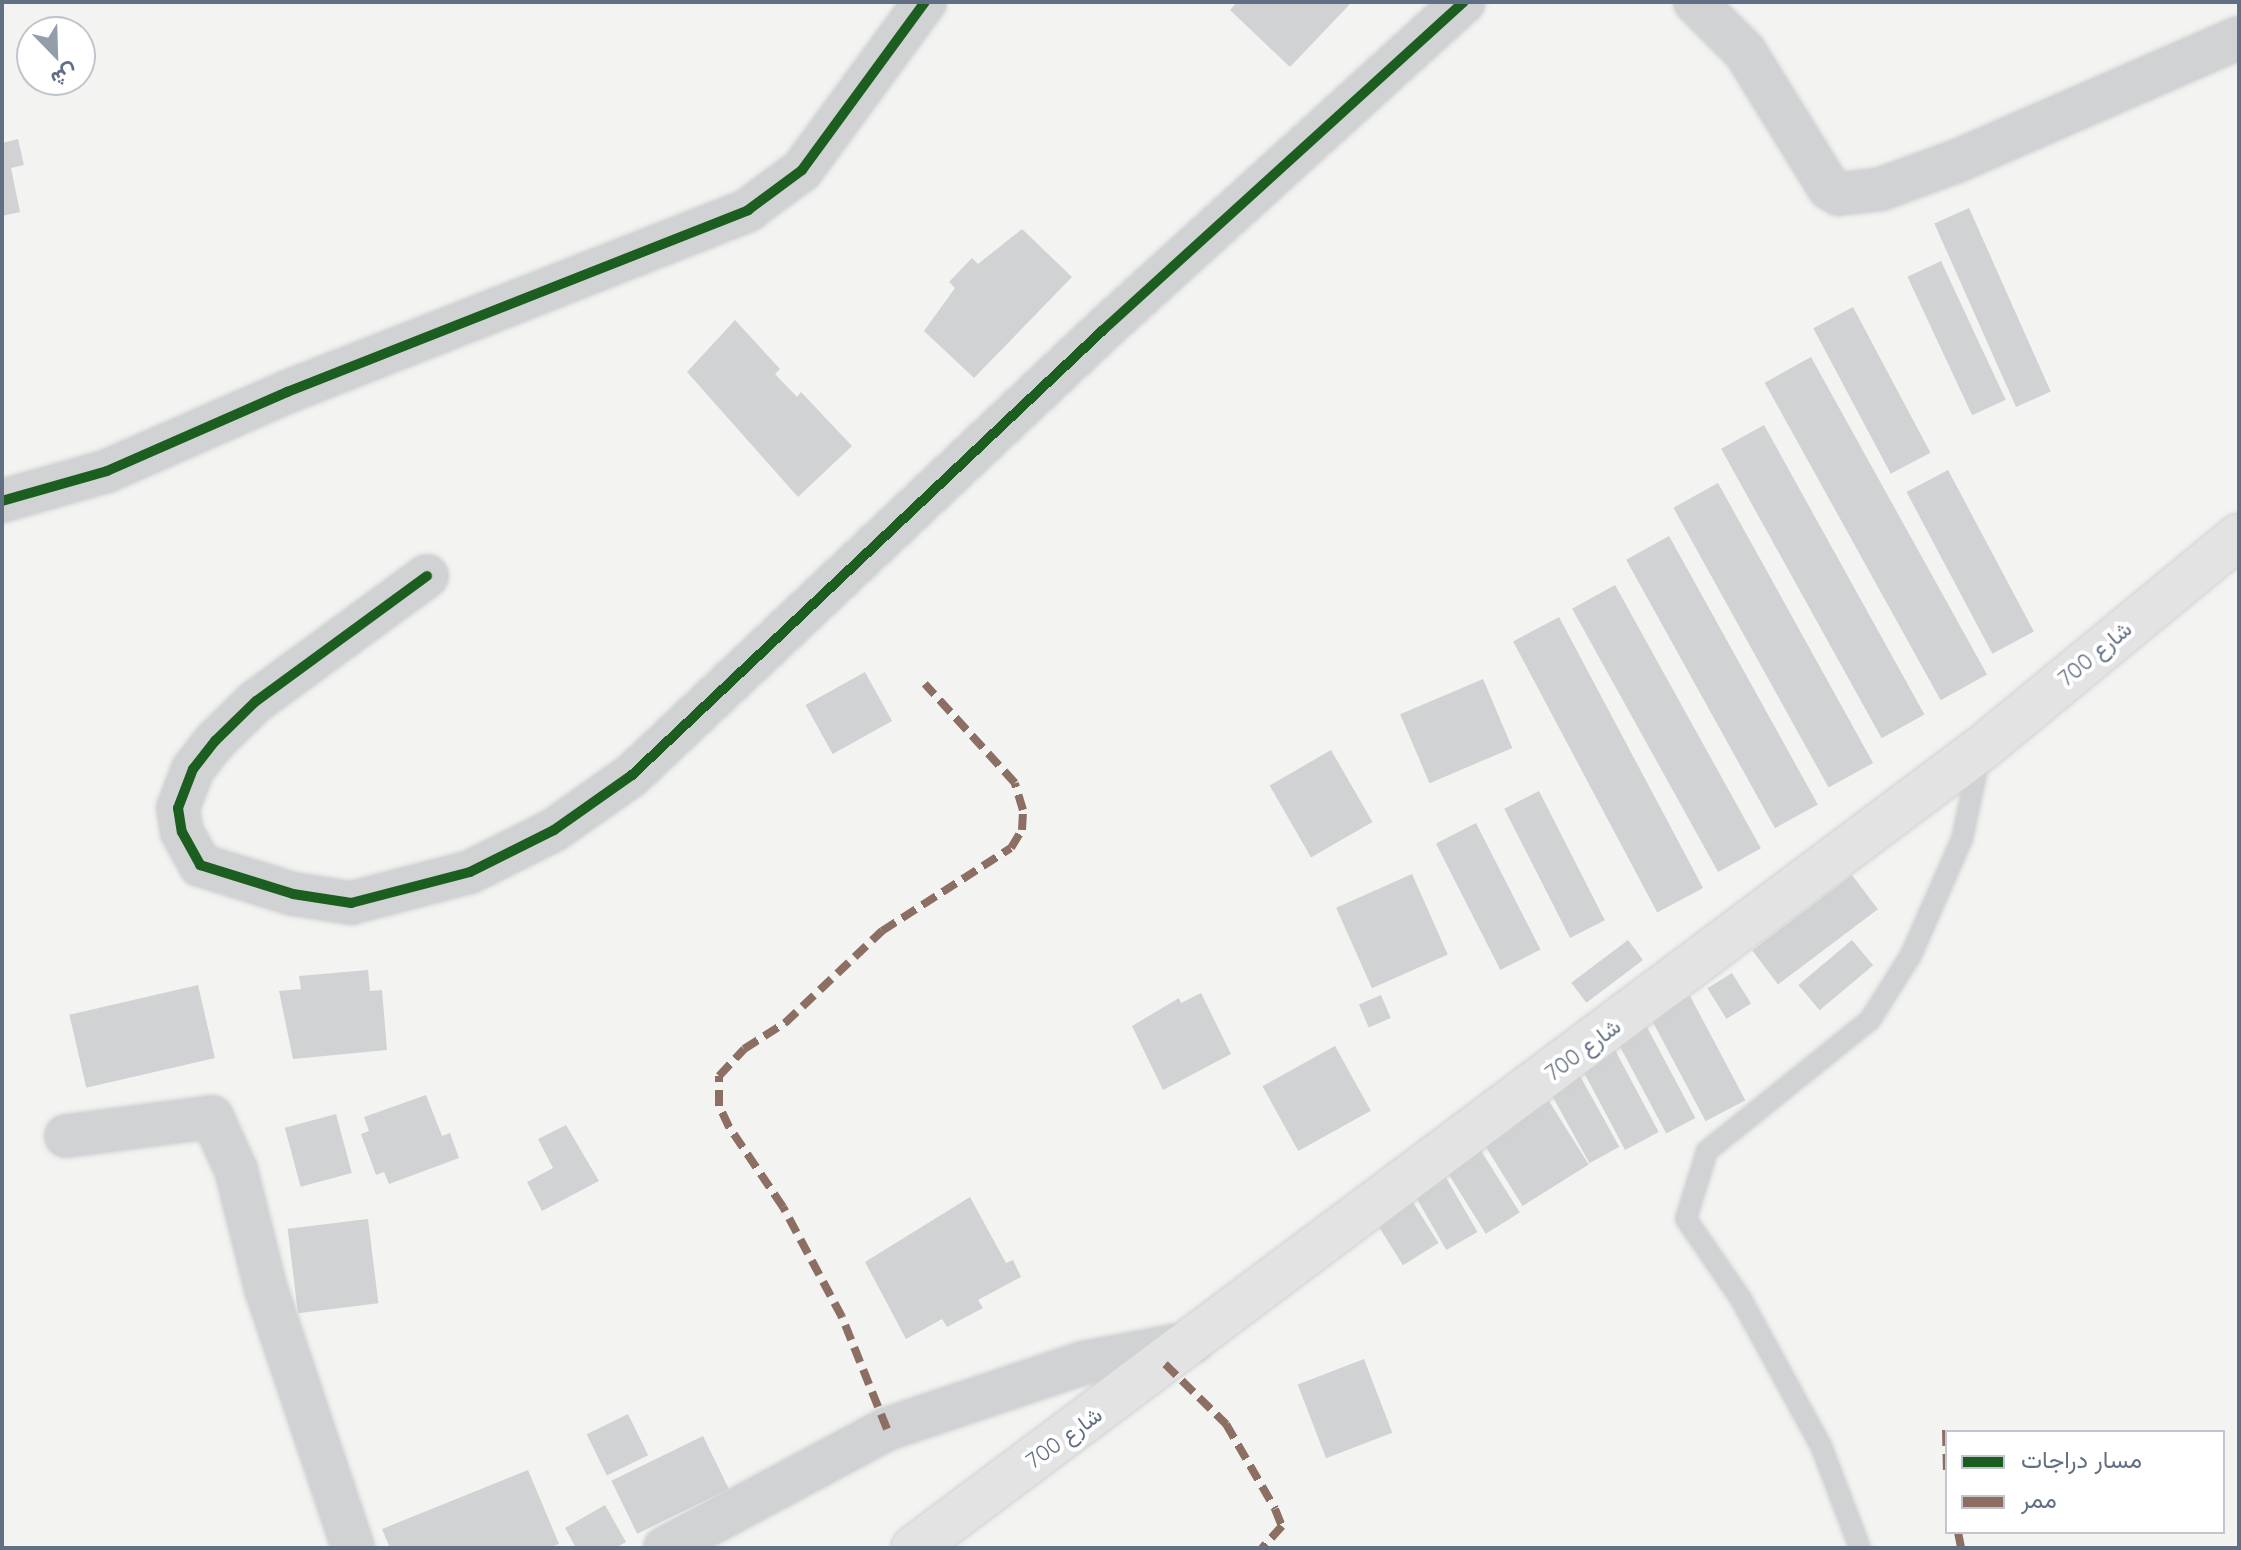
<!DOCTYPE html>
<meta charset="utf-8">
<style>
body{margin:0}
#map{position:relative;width:2241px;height:1550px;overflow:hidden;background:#f3f4f2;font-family:Quicksand,Vazirmatn,sans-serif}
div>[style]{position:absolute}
.building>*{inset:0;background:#d1d2d3;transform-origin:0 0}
.roads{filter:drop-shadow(0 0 2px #cfd1d2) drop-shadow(0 0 2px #cfd1d2)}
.lane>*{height:20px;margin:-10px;padding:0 10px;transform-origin:10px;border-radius:10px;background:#d1d2d3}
.street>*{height:42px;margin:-21px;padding:0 21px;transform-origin:21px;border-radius:21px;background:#d1d2d3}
.secondary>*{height:44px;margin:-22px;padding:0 22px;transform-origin:22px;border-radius:22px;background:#e3e3e4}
.quiet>*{height:8px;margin-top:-4px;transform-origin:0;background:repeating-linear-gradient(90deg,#8d6e63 0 16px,transparent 0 24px)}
.cycleway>*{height:10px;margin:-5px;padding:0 5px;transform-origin:5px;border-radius:5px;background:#1b5e20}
span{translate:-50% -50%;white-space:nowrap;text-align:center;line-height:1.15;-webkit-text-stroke:8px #fff;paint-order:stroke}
.street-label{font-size:22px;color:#616f84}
.frame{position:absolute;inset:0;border:4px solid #616f84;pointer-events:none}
.legend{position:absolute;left:1945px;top:1430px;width:280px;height:104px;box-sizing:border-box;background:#fff;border:2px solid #c0c5ce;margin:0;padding:10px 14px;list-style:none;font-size:24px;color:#616f84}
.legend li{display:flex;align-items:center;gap:16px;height:40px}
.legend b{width:40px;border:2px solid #c0c5ce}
.north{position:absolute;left:16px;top:16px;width:80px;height:80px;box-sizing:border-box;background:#fff;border:2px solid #c0c5ce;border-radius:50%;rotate:157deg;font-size:22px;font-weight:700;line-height:32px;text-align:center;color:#616f84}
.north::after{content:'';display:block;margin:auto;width:28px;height:36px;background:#949eaa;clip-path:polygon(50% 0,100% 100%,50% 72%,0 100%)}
</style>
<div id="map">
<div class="building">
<div style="clip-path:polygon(1237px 2px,1352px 2px,1290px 67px,1230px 10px)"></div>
<div style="clip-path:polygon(18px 139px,24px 165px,11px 168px,20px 212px,2px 216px,2px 143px)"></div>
<div style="left:1969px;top:208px;width:201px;height:38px;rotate:66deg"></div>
<div style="clip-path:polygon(1022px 229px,1072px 277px,974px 378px,924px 331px,955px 288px,949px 282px,972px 258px,978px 264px)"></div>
<div style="left:1941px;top:261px;width:153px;height:37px;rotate:65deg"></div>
<div style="left:1853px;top:307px;width:165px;height:45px;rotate:62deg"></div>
<div style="clip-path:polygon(735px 320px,780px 369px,775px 374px,797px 397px,801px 392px,852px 446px,798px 497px,687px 372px)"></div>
<div style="left:1811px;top:357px;width:363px;height:53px;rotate:61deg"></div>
<div style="left:1764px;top:425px;width:331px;height:49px;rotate:61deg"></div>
<div style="left:1948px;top:470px;width:183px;height:47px;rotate:62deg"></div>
<div style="left:1718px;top:483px;width:320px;height:51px;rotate:61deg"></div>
<div style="left:1669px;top:536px;width:307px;height:49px;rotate:61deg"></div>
<div style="left:1615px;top:585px;width:301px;height:49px;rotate:61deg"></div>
<div style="left:1559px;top:617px;width:307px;height:52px;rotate:62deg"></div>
<div style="left:865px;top:672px;width:56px;height:68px;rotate:61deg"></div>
<div style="left:1483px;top:679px;width:75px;height:90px;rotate:67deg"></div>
<div style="left:1331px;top:750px;width:83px;height:71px;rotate:60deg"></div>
<div style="left:1539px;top:791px;width:145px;height:39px;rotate:63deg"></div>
<div style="left:1476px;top:823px;width:142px;height:45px;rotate:63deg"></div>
<div style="left:1412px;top:874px;width:88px;height:83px;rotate:66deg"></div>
<div style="left:1852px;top:875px;width:43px;height:125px;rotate:53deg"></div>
<div style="left:1628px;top:940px;width:25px;height:71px;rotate:53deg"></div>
<div style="left:1852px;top:940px;width:33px;height:70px;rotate:50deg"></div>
<div style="clip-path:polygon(368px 970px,370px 991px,382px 990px,387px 1050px,293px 1059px,279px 991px,301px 989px,299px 976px)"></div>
<div style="left:1732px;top:973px;width:36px;height:29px;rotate:58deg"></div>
<div style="left:198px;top:985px;width:75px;height:132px;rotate:77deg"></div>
<div style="clip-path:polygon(1201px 993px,1231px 1054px,1163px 1090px,1132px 1026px,1179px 998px,1181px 1003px)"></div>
<div style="left:1381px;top:995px;width:25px;height:24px;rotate:67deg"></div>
<div style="left:1690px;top:996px;width:118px;height:45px;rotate:62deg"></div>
<div style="left:1647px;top:1027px;width:103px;height:33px;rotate:62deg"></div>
<div style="left:1335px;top:1046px;width:74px;height:83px;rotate:61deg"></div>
<div style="left:1615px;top:1050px;width:93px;height:38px;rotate:62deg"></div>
<div style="left:1580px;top:1076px;width:81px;height:34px;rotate:61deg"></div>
<div style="clip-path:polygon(426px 1095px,442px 1136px,450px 1133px,459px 1158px,389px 1184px,384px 1172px,376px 1175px,361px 1134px,369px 1131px,364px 1117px)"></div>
<div style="left:1549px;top:1101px;width:75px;height:78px;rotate:58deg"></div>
<div style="left:336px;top:1114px;width:61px;height:53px;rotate:75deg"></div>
<div style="clip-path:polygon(566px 1125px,599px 1181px,542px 1211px,527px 1182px,553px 1168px,538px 1139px)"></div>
<div style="left:1480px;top:1149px;width:75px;height:40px;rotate:58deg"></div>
<div style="left:1444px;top:1174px;width:67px;height:36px;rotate:60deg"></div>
<div style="clip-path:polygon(970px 1197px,1006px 1263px,1013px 1260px,1021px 1277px,978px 1300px,983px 1308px,947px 1327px,942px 1319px,906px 1339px,865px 1262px)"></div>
<div style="left:1411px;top:1199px;width:52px;height:42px;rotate:58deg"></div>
<div style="left:368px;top:1219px;width:85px;height:81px;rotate:83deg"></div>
<div style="left:1364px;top:1359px;width:79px;height:71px;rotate:69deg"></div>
<div style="left:628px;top:1414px;width:46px;height:46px;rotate:64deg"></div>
<div style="left:703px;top:1436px;width:59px;height:102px;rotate:64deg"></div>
<div style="clip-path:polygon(528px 1470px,559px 1544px,548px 1548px,390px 1548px,382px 1529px)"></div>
<div style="clip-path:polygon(605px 1505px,626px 1542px,615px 1548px,576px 1548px,565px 1528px)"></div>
</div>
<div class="roads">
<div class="lane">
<div style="left:1860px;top:1548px;width:109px;rotate:-110.9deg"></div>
<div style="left:1821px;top:1446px;width:167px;rotate:-118.6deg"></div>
<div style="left:1741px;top:1299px;width:97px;rotate:-124.5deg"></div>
<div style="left:1686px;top:1219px;width:71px;rotate:-72.8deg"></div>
<div style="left:1707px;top:1151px;width:209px;rotate:-38.8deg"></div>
<div style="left:1870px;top:1020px;width:77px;rotate:-57.8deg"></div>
<div style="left:1911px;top:955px;width:127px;rotate:-66.3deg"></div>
<div style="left:1962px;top:839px;width:85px;rotate:-77.8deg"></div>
</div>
<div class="street">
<div style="left:1695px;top:2px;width:71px;rotate:45deg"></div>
<div style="left:1745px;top:52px;width:160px;rotate:58.3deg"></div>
<div style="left:1829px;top:188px;width:12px;rotate:31deg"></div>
<div style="left:1839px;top:194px;width:42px;rotate:-6.8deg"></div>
<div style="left:1881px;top:189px;width:81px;rotate:-20.2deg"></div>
<div style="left:1957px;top:161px;width:308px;rotate:-23.6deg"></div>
<div style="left:2px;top:501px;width:109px;rotate:-15.9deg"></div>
<div style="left:107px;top:471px;width:197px;rotate:-23.7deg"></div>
<div style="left:287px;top:392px;width:496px;rotate:-21.5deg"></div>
<div style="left:748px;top:210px;width:67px;rotate:-36.5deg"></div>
<div style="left:802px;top:170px;width:208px;rotate:-53.8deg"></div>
<div style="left:427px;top:576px;width:212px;rotate:143.8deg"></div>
<div style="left:256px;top:701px;width:57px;rotate:135.7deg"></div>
<div style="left:215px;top:741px;width:36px;rotate:128deg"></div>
<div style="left:193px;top:769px;width:42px;rotate:111deg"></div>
<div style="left:178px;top:808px;width:24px;rotate:81deg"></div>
<div style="left:182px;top:832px;width:38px;rotate:61deg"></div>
<div style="left:200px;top:865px;width:97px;rotate:17.3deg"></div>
<div style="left:293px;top:894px;width:59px;rotate:8.8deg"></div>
<div style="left:351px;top:903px;width:123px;rotate:-14.6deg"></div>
<div style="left:470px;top:872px;width:94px;rotate:-26.6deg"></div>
<div style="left:554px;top:830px;width:95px;rotate:-35.2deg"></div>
<div style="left:632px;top:775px;width:647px;rotate:-43.37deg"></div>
<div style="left:1102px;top:331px;width:489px;rotate:-42.3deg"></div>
<div style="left:66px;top:1136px;width:147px;rotate:-7.4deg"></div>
<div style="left:212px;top:1117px;width:58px;rotate:65.6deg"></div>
<div style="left:236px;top:1170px;width:123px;rotate:75.9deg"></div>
<div style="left:266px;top:1289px;width:273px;rotate:71.4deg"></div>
<div style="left:665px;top:1548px;width:252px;rotate:-28.2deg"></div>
<div style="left:887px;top:1429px;width:207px;rotate:-18.6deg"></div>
<div style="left:1083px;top:1363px;width:112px;rotate:-10.8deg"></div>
</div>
<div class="secondary">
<div style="left:914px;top:1548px;width:1334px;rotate:-36.84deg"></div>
<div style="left:1982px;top:748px;width:333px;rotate:-39.5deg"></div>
</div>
</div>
<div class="quiet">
<div style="left:1165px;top:1364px;width:86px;rotate:44.5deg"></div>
<div style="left:1226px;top:1424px;width:98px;rotate:60deg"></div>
<div style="left:1275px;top:1509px;width:18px;rotate:68deg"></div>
<div style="left:1282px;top:1526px;width:30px;rotate:132deg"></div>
<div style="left:887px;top:1429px;width:121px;rotate:-111.9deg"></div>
<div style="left:842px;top:1317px;width:125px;rotate:-118.2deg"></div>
<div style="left:783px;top:1207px;width:97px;rotate:-124deg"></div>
<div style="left:729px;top:1127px;width:23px;rotate:-115deg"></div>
<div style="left:719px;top:1106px;width:30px;rotate:-90deg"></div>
<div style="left:719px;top:1076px;width:37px;rotate:-47deg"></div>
<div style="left:744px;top:1049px;width:49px;rotate:-32.4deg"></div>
<div style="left:785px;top:1023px;width:134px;rotate:-43.5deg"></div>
<div style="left:882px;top:931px;width:153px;rotate:-32.8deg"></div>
<div style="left:1011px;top:848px;width:21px;rotate:-59deg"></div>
<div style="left:1022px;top:830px;width:20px;rotate:-87deg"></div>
<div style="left:1023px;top:810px;width:28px;rotate:-107deg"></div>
<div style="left:1015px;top:783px;width:134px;rotate:-132.3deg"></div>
<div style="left:1946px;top:1430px;width:45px;rotate:88.7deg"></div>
<div style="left:1958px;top:1532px;width:16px;rotate:79deg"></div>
</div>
<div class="cycleway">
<div style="left:2px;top:501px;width:109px;rotate:-15.9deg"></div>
<div style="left:107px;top:471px;width:197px;rotate:-23.7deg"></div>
<div style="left:287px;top:392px;width:496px;rotate:-21.5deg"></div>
<div style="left:748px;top:210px;width:67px;rotate:-36.5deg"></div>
<div style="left:802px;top:170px;width:208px;rotate:-53.8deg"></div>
<div style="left:427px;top:576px;width:212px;rotate:143.8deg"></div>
<div style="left:256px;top:701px;width:57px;rotate:135.7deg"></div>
<div style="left:215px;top:741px;width:36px;rotate:128deg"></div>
<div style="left:193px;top:769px;width:42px;rotate:111deg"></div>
<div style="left:178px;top:808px;width:24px;rotate:81deg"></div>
<div style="left:182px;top:832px;width:38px;rotate:61deg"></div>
<div style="left:200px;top:865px;width:97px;rotate:17.3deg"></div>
<div style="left:293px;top:894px;width:59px;rotate:8.8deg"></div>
<div style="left:351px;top:903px;width:123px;rotate:-14.6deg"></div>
<div style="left:470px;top:872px;width:94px;rotate:-26.6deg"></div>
<div style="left:554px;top:830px;width:95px;rotate:-35.2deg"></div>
<div style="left:632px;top:775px;width:647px;rotate:-43.37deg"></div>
<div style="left:1102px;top:331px;width:489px;rotate:-42.3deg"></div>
</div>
<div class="street-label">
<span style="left:2095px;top:654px;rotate:-40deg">شارع 700</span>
<span style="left:1583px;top:1050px;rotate:-37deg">شارع 700</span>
<span style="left:1064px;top:1438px;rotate:-36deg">شارع 700</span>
</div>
<div class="frame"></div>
<ul class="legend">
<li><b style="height:10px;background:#1b5e20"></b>مسار دراجات</li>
<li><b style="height:10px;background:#8d6e63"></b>ممر</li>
</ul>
<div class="north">ش</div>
</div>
